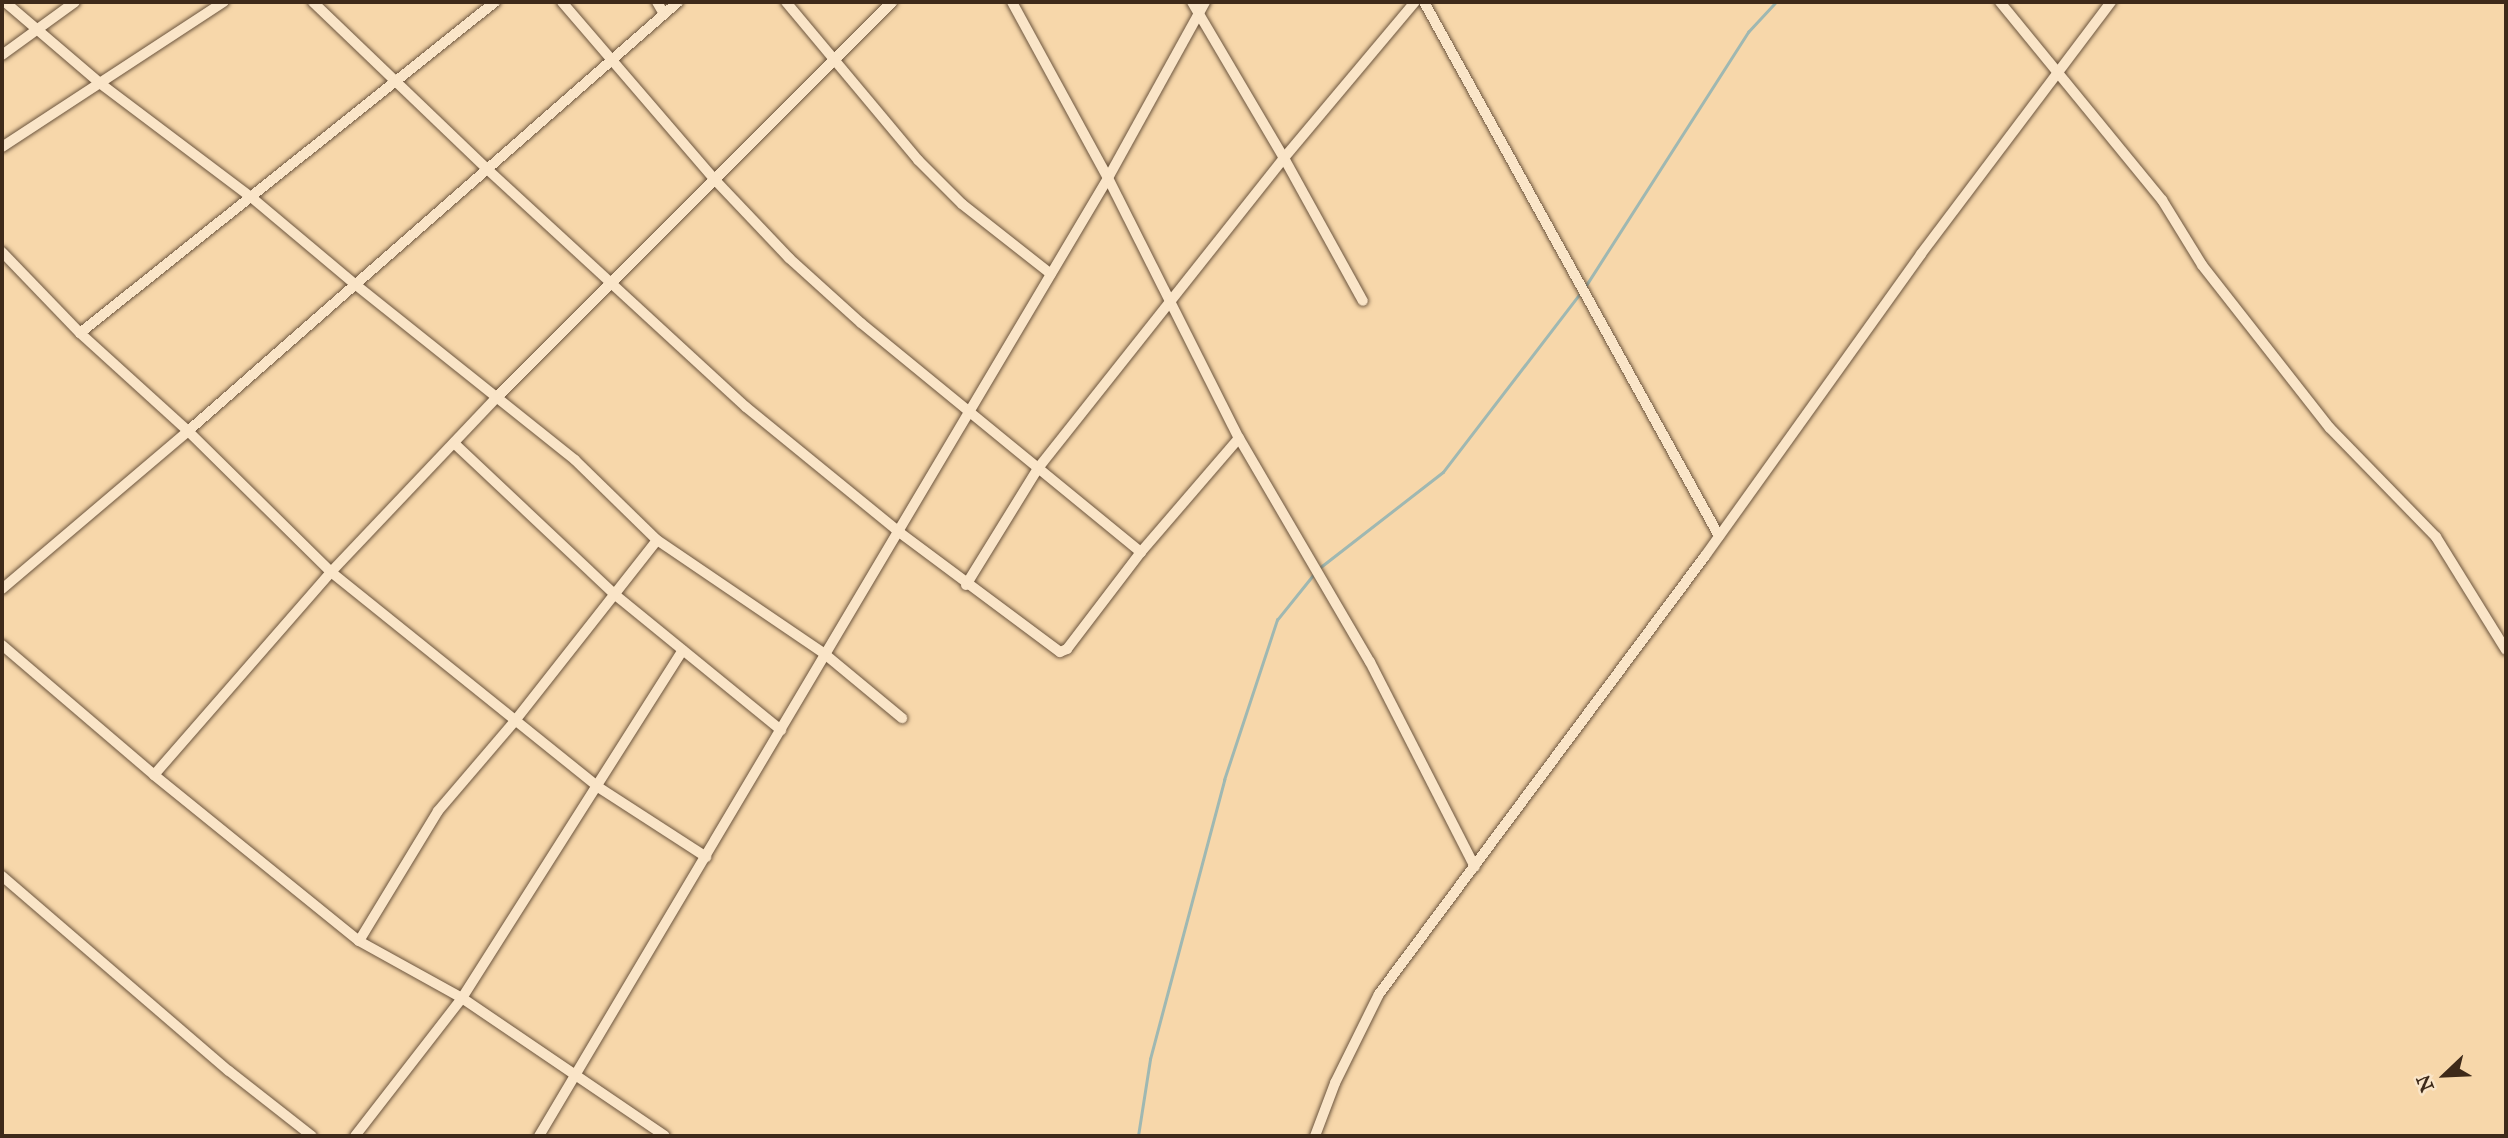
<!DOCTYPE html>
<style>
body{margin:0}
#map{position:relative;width:2508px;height:1138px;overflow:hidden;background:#f7d7aa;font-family:"IM FELL Great Primer",serif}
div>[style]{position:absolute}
.stream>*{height:2.5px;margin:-1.25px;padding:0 1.25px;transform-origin:1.25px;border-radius:1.25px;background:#9fb8b2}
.roads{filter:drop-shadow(0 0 2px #6c553e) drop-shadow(0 0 2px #6c553e)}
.minor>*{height:10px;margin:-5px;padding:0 5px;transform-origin:5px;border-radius:5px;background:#fae5c8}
span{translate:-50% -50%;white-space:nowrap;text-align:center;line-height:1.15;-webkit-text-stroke:6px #fae5c8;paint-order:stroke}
.frame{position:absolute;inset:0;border:4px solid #3e2a1a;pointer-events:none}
.north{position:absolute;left:2410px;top:1040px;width:70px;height:70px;-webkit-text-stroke:5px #fae5c8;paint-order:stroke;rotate:247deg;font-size:19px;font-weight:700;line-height:28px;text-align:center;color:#3e2a1a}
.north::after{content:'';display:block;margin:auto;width:24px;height:32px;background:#3e2a1a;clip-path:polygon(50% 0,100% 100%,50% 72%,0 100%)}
</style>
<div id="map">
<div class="stream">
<div style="left:1585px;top:287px;width:303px;rotate:-57.4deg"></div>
<div style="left:1748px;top:32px;width:41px;rotate:-47deg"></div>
<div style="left:1318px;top:569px;width:158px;rotate:-37.8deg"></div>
<div style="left:1443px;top:472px;width:227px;rotate:-52.5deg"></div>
<div style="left:1138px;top:1136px;width:78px;rotate:-81.1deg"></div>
<div style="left:1150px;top:1059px;width:289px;rotate:-75.1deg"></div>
<div style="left:1224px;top:780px;width:169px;rotate:-71.7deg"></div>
<div style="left:1277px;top:620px;width:59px;rotate:-51.2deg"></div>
</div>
<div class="roads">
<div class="minor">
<div style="left:5px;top:2px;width:126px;rotate:40.5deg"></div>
<div style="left:101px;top:84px;width:188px;rotate:37deg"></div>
<div style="left:251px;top:197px;width:137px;rotate:40deg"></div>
<div style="left:356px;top:285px;width:280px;rotate:38.6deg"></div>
<div style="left:575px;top:460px;width:115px;rotate:44.3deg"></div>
<div style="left:657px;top:540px;width:204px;rotate:34.2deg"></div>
<div style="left:826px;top:655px;width:99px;rotate:39.7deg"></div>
<div style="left:313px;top:2px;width:240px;rotate:43.8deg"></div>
<div style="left:486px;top:168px;width:353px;rotate:42.6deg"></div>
<div style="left:746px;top:407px;width:198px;rotate:39.2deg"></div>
<div style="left:899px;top:532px;width:201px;rotate:36.7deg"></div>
<div style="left:1060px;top:652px;width:8px;rotate:-23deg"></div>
<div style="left:1067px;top:649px;width:122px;rotate:-52.7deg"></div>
<div style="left:1141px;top:552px;width:150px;rotate:-49.3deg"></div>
<div style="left:562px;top:2px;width:236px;rotate:49.3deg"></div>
<div style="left:716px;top:181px;width:106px;rotate:46.5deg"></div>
<div style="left:789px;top:258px;width:97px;rotate:42.1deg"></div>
<div style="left:861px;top:323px;width:362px;rotate:39.3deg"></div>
<div style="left:657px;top:2px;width:14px;rotate:60deg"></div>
<div style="left:786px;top:2px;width:206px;rotate:50.1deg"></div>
<div style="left:918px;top:160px;width:62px;rotate:45deg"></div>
<div style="left:962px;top:204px;width:113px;rotate:38.2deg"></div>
<div style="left:1012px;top:2px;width:200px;rotate:61.4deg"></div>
<div style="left:1108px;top:178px;width:291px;rotate:63.3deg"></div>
<div style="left:1239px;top:438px;width:259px;rotate:59.7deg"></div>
<div style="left:1370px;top:662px;width:230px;rotate:62.9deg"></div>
<div style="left:1192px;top:2px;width:181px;rotate:59.5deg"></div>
<div style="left:1284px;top:158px;width:163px;rotate:61.1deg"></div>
<div style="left:1424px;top:2px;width:610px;rotate:61.08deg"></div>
<div style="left:2000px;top:2px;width:256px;rotate:50.7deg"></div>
<div style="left:2162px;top:200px;width:76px;rotate:58.4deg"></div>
<div style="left:2202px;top:265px;width:207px;rotate:51.9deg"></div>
<div style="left:2330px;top:428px;width:152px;rotate:45.8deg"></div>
<div style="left:2436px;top:537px;width:133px;rotate:58.2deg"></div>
<div style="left:2px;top:55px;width:90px;rotate:-36deg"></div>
<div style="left:2px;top:147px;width:265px;rotate:-33.2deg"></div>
<div style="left:2px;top:252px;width:112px;rotate:46.1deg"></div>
<div style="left:80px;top:333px;width:146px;rotate:42.2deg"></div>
<div style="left:188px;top:431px;width:201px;rotate:44.6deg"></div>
<div style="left:331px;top:572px;width:343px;rotate:38.8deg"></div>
<div style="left:598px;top:787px;width:129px;rotate:32.9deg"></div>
<div style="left:80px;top:333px;width:531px;rotate:-38.58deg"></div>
<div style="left:454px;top:443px;width:219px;rotate:43.3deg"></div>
<div style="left:613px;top:593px;width:217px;rotate:39.2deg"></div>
<div style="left:966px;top:585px;width:139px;rotate:-58.3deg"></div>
<div style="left:1039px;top:467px;width:394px;rotate:-51.6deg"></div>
<div style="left:1284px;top:158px;width:204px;rotate:-50deg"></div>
<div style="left:2px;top:589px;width:244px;rotate:-40.3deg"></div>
<div style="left:188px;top:431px;width:651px;rotate:-41.2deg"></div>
<div style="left:2px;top:645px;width:200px;rotate:40.5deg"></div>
<div style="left:154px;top:775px;width:264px;rotate:39deg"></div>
<div style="left:359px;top:941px;width:118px;rotate:29deg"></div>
<div style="left:462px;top:998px;width:245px;rotate:34.2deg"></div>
<div style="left:154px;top:775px;width:269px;rotate:-48.9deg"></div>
<div style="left:331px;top:572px;width:240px;rotate:-46.5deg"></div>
<div style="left:496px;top:398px;width:560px;rotate:-45deg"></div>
<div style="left:2px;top:876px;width:299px;rotate:40.7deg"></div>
<div style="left:229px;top:1071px;width:105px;rotate:38.1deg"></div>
<div style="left:359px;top:941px;width:152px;rotate:-58.7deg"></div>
<div style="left:438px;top:811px;width:117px;rotate:-49.5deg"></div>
<div style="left:514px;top:722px;width:231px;rotate:-51.8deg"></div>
<div style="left:355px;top:1136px;width:175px;rotate:-52.2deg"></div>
<div style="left:462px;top:998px;width:412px;rotate:-57.6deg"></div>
<div style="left:539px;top:1136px;width:1114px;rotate:-59.29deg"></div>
<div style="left:1108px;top:178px;width:201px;rotate:-61.1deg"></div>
<div style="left:1315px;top:1136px;width:57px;rotate:-69.3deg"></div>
<div style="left:1335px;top:1083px;width:99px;rotate:-63.7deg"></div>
<div style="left:1379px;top:994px;width:546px;rotate:-53.34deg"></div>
<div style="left:1705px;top:556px;width:371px;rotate:-54.4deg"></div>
<div style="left:1921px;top:254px;width:316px;rotate:-53deg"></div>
</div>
</div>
<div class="frame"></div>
<div class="north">N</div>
</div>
